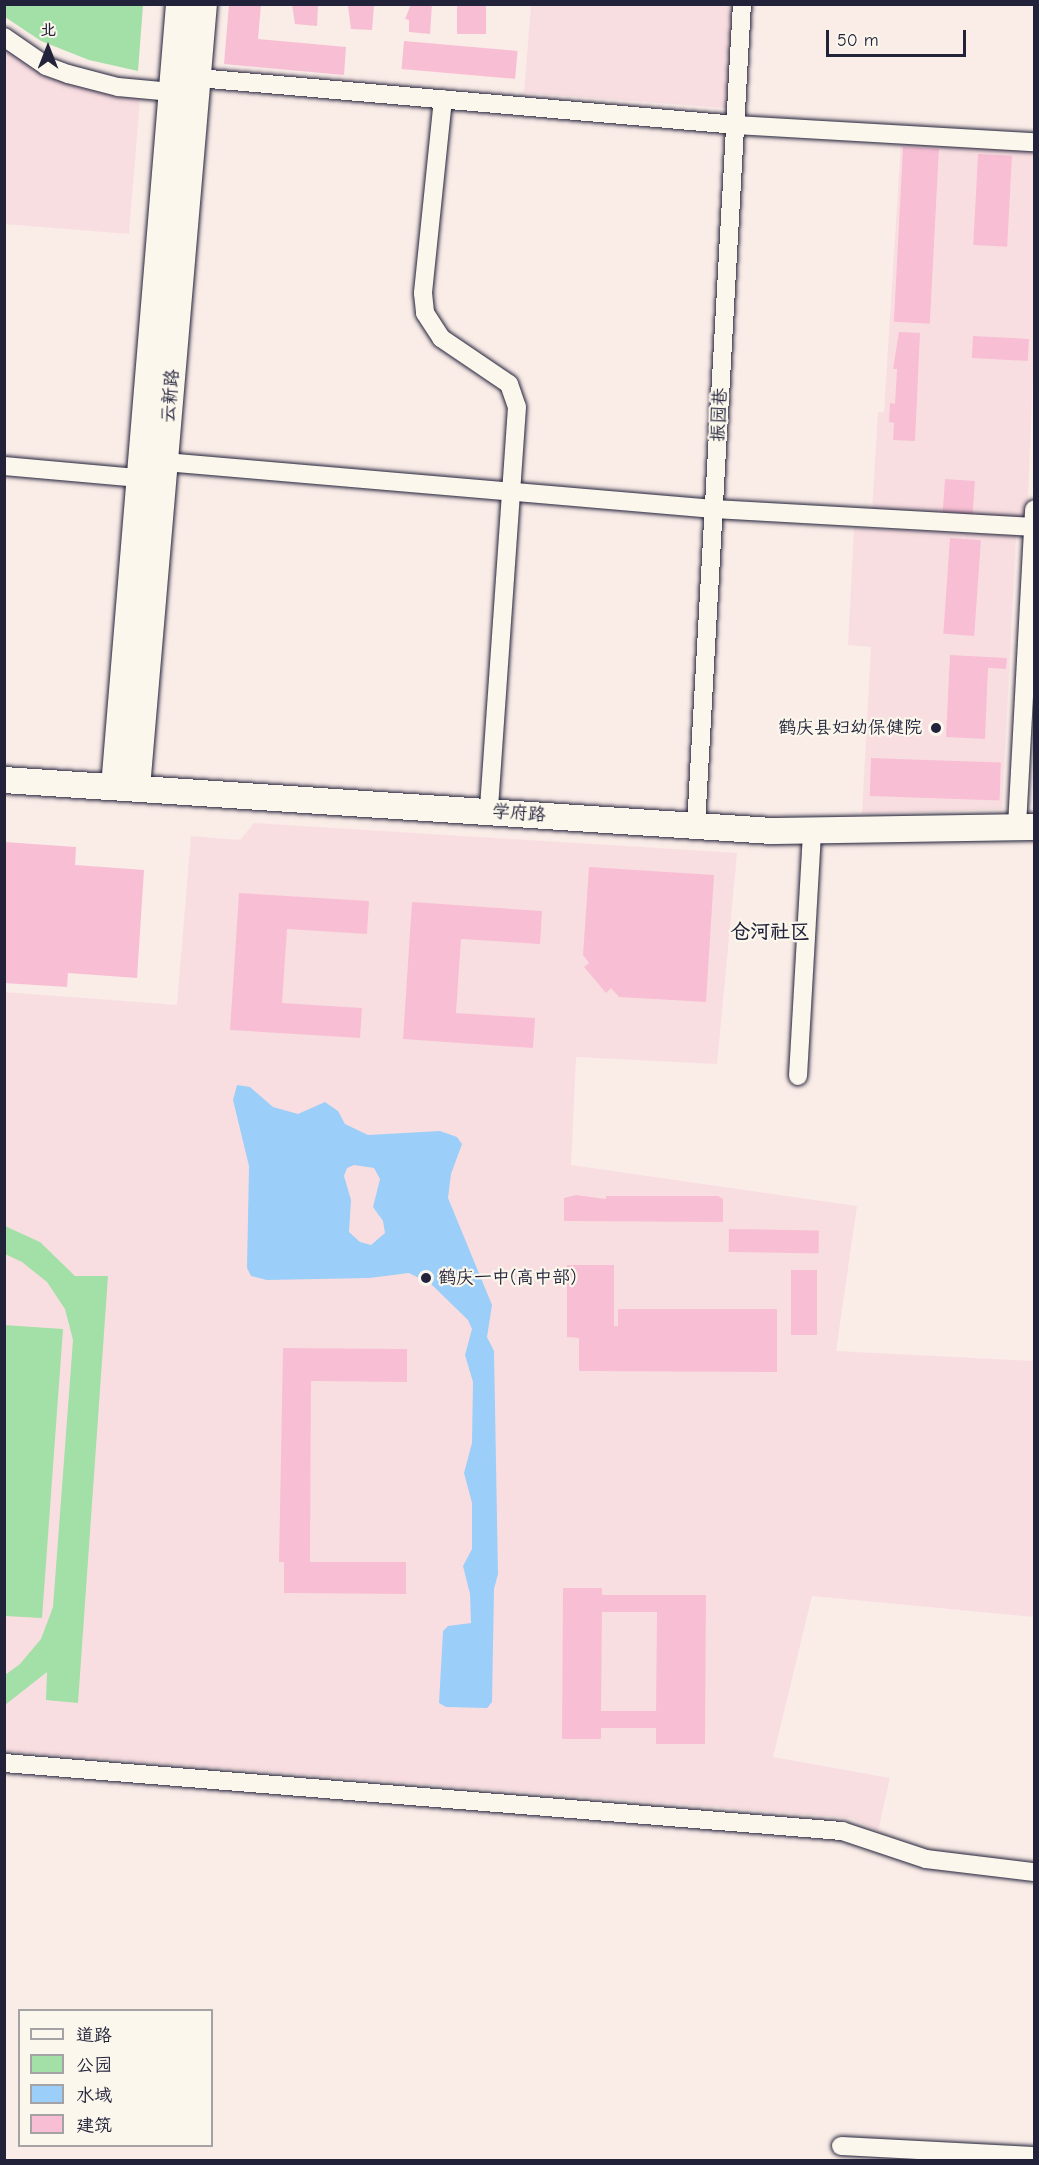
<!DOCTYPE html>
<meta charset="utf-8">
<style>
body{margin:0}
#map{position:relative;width:1039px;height:2165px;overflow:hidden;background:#faece7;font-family:"Comic Neue","LXGW WenKai TC",sans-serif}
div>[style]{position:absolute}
.built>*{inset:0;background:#f9dee1}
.green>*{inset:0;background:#a2e0a8}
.water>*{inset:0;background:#9bcef8}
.building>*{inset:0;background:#f8bfd4;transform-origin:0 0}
.roads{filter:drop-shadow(0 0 2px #22223b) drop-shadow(0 0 2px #22223b)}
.street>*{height:18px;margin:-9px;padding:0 9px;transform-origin:9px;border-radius:9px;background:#fbf7ec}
.secondary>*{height:26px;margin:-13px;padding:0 13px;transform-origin:13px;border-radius:13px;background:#fbf7ec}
.dots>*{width:16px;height:16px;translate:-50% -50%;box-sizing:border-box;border:3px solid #fbf7ec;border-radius:50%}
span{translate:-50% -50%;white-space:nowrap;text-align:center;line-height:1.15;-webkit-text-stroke:4.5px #fbf7ec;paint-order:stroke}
.street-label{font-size:18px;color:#22223b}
.poi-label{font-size:18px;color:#22223b}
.right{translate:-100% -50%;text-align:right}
.left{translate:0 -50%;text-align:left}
.neighbourhood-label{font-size:20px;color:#22223b;font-weight:700}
.frame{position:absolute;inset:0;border:6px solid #22223b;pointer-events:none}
.legend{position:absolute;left:18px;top:2009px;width:195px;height:138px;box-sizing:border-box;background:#fbf7ec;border:2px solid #a4a2a5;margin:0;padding:8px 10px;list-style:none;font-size:18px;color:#22223b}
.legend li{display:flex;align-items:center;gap:12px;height:30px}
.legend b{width:30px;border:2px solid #a4a2a5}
.north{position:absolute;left:18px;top:18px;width:60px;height:60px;-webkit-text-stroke:4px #fbf7ec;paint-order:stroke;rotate:0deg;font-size:16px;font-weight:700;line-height:24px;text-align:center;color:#22223b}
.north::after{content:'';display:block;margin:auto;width:21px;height:27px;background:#22223b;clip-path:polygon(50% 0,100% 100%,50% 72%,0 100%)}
.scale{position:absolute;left:826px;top:30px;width:140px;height:27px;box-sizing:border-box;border:3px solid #22223b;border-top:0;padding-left:8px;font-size:18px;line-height:21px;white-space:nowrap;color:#22223b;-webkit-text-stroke:4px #fbf7ec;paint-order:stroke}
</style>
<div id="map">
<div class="built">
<div style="clip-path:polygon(531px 5px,733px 5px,727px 108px,524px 93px)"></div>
<div style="clip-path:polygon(4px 49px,40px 70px,140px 99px,129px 234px,5px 224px)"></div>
<div style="clip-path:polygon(901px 142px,1034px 150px,1034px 348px,1027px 521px,872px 512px,878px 412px,884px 412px)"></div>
<div style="clip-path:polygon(854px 528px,1016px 536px,1002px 809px,862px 814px,871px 647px,848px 645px)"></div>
<div style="clip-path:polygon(254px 823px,737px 853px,717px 1064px,576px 1057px,571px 1165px,857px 1206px,836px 1351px,1034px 1361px,1034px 1617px,812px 1596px,773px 1757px,890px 1778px,878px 1831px,851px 1818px,5px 1751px,4px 992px,177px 1005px,191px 836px,240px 840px)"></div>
</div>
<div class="green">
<div style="clip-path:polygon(5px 4px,143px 5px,138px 71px,89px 60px,41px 41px,5px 17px)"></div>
<div style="clip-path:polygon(5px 1226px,40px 1242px,75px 1276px,108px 1276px,78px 1703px,46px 1700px,47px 1672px,5px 1705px,5px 1675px,20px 1664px,41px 1639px,53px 1607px,73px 1340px,65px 1309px,47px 1282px,22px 1262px,5px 1254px)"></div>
<div style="clip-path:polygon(4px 1325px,63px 1329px,42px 1618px,5px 1616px)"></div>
</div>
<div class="water">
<div style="clip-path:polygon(evenodd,237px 1085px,250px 1087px,273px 1107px,298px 1114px,325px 1102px,338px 1111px,345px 1124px,368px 1135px,440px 1131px,457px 1137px,462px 1144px,451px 1174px,448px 1198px,492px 1305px,487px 1337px,494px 1351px,498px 1574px,494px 1589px,492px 1702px,487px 1708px,446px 1707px,439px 1703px,443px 1631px,448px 1626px,471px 1623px,470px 1594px,463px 1566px,472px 1549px,472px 1503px,464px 1473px,472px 1443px,473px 1382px,465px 1355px,472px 1329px,468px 1320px,431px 1284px,409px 1273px,369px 1278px,267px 1280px,251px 1276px,247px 1268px,249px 1166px,233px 1100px,237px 1085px,354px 1165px,374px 1168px,380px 1179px,373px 1207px,383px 1221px,385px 1233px,371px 1245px,360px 1242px,349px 1232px,351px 1200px,344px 1176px,347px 1168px,354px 1165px)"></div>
</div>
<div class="building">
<div style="clip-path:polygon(229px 4px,261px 4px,258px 39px,346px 47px,344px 75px,224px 64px)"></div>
<div style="clip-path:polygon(292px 4px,318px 4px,317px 26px,295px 24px)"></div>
<div style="clip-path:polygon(411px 4px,432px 4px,430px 34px,409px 32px,409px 20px,405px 19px)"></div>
<div style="left:457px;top:4px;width:29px;height:30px"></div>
<div style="clip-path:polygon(374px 5px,372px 30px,351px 29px,348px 6px)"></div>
<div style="left:404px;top:41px;width:114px;height:28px;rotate:5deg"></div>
<div style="left:903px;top:147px;width:36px;height:175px;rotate:3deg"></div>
<div style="left:978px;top:154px;width:34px;height:91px;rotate:3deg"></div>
<div style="clip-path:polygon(899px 332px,920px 333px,915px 441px,893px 440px,894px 423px,889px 422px,890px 403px,895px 404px,897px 369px,893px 369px)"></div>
<div style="left:973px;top:336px;width:56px;height:22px;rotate:3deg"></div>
<div style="left:945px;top:479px;width:30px;height:33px;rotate:4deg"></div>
<div style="left:950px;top:538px;width:31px;height:96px;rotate:4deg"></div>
<div style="clip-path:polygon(950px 655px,1007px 658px,1006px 669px,988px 668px,985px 739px,946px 737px)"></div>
<div style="left:871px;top:758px;width:130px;height:38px;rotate:2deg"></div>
<div style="clip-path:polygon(4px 842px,76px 847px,75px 865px,144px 870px,137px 978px,68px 973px,67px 987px,4px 983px)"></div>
<div style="clip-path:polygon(589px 867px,714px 875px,706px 1002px,619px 997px,611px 988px,606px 993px,584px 967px,589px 963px,583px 955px)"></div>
<div style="clip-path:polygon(239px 893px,369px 901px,367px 934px,287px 929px,282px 1003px,362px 1008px,360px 1038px,230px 1030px)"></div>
<div style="clip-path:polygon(412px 902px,542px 911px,540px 944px,461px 939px,456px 1013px,535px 1018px,533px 1048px,403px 1039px)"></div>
<div style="clip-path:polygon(576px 1195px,606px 1199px,606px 1196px,718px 1196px,723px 1199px,723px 1222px,564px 1221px,564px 1198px)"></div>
<div style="left:729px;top:1229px;width:90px;height:23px;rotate:1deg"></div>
<div style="clip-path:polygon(567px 1265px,614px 1265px,614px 1326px,618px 1326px,618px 1309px,777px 1309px,777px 1372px,579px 1371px,579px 1338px,567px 1337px)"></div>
<div style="left:791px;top:1270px;width:26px;height:65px"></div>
<div style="clip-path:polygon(283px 1348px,407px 1349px,407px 1382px,311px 1381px,310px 1562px,406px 1562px,406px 1594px,284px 1593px,284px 1562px,279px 1562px)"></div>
<div style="clip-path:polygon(evenodd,563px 1588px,602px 1588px,602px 1595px,706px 1595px,705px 1744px,656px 1744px,656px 1728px,601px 1728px,601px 1739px,562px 1739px,563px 1588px,602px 1612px,657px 1612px,656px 1711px,601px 1711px,602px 1612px)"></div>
</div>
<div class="roads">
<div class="street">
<div style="left:4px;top:37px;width:51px;rotate:34.6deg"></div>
<div style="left:46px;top:66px;width:23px;rotate:20deg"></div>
<div style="left:68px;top:74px;width:52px;rotate:14.6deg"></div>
<div style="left:118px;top:87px;width:54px;rotate:5.3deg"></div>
<div style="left:198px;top:78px;width:540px;rotate:4.99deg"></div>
<div style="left:736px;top:125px;width:298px;rotate:3.3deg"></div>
<div style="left:443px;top:99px;width:195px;rotate:95.9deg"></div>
<div style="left:423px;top:293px;width:20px;rotate:84deg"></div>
<div style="left:425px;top:313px;width:30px;rotate:57deg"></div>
<div style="left:441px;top:338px;width:82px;rotate:34.1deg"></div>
<div style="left:509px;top:384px;width:24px;rotate:71deg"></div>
<div style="left:517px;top:407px;width:405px;rotate:94deg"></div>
<div style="left:165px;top:462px;width:551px;rotate:4.89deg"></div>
<div style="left:714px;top:509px;width:321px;rotate:3.2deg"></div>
<div style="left:4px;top:466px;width:136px;rotate:5.1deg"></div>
<div style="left:696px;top:826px;width:823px;rotate:-86.8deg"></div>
<div style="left:1017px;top:826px;width:317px;rotate:-86.9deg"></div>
<div style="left:798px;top:1076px;width:245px;rotate:-86.7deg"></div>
<div style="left:4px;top:1763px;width:841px;rotate:4.64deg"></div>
<div style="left:842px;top:1831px;width:89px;rotate:18.4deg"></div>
<div style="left:926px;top:1859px;width:109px;rotate:6.9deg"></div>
<div style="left:841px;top:2146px;width:193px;rotate:3deg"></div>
</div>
<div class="secondary">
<div style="left:4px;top:780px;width:770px;rotate:3.8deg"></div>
<div style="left:772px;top:831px;width:262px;rotate:-0.9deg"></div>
<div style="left:114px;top:787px;width:786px;rotate:-85.25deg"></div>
<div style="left:137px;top:788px;width:787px;rotate:-85.12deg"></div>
</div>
</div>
<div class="dots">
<div style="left:936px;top:728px;background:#22223b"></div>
<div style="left:426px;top:1278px;background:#22223b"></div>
</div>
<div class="street-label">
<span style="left:171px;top:396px;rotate:-85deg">云新路</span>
<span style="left:720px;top:415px;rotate:-87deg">振园巷</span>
<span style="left:519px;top:814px;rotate:4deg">学府路</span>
</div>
<div class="poi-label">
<span class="right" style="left:922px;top:728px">鹤庆县妇幼保健院</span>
<span class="left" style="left:438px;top:1278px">鹤庆一中(高中部)</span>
</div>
<div class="neighbourhood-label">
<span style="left:770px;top:931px">仓河社区</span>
</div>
<div class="frame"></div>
<ul class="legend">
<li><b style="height:8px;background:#fbf7ec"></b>道路</li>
<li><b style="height:16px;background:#a2e0a8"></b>公园</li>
<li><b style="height:16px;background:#9bcef8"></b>水域</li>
<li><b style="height:16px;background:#f8bfd4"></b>建筑</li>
</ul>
<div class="north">北</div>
<div class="scale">50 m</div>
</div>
